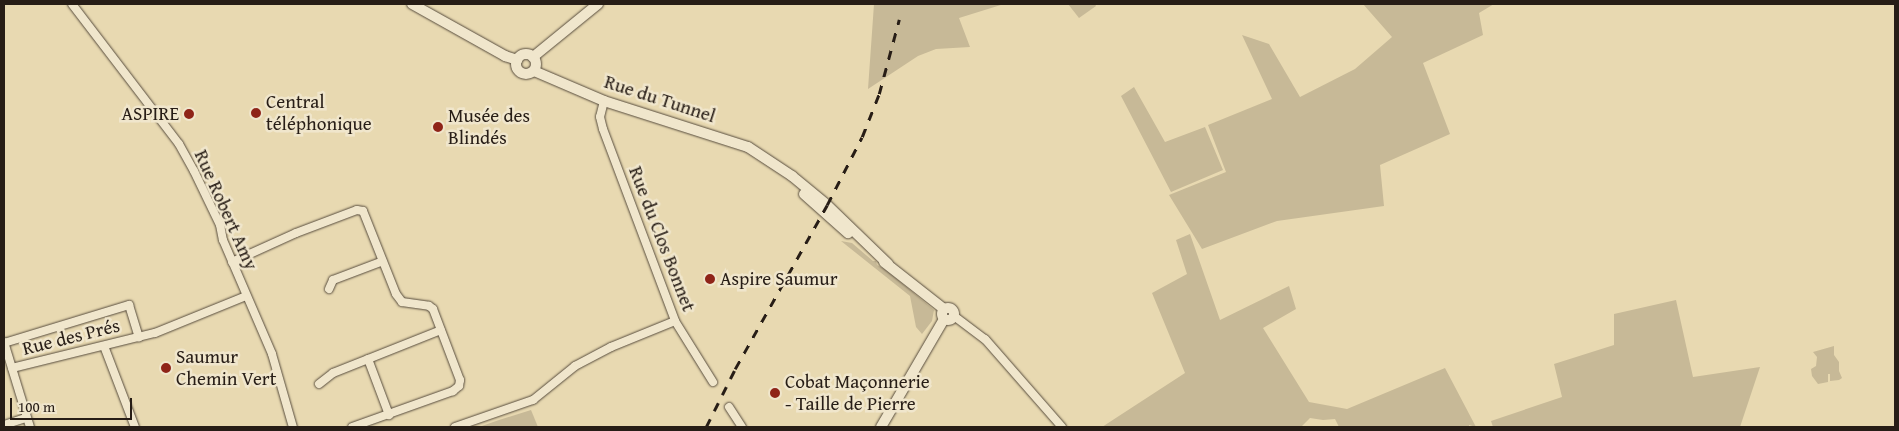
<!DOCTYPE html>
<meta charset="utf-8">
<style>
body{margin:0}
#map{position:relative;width:1899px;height:431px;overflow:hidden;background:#e8d9b1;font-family:"Gentium Book Plus",serif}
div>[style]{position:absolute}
.green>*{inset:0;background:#c7b997}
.roads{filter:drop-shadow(0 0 1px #574c3d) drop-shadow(0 0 1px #574c3d)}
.street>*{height:8px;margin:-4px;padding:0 4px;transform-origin:4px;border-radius:4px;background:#f0e6cc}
.secondary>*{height:10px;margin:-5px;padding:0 5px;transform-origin:5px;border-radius:5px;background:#f0e6cc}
.secondary>.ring{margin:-5px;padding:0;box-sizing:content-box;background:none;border:10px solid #f0e6cc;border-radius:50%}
.rail>*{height:2.5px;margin-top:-1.25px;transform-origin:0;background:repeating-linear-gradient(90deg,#271d16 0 9px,transparent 0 18px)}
.dots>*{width:14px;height:14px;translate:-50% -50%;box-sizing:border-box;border:2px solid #f0e6cc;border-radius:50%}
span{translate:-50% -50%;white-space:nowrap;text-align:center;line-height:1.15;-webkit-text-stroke:5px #f0e6cc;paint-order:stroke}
.street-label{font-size:19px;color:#271d16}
.poi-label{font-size:19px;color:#271d16}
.left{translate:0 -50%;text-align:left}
.right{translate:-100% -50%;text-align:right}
.frame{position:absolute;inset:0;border:5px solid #271d16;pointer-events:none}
.scale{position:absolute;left:10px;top:398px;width:122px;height:22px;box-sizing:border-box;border:2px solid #271d16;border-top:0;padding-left:6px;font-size:15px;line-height:18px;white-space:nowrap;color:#271d16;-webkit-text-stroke:4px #f0e6cc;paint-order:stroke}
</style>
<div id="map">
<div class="green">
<div style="clip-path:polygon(874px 4px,1004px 4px,959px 18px,970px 47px,936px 49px,918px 56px,868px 89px)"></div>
<div style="clip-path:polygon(1068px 4px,1095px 4px,1096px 6px,1079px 18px)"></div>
<div style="clip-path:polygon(1363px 4px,1494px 4px,1479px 13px,1483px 35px,1423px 63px,1450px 134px,1380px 165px,1384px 206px,1277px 221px,1202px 249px,1169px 195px,1226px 172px,1208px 125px,1272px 99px,1242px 35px,1269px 44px,1300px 97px,1355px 69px,1392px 37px)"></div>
<div style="clip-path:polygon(1134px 87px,1165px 142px,1205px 127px,1223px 170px,1171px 192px,1121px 96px)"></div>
<div style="clip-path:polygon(1190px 234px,1220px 320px,1289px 286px,1296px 309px,1263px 328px,1309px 402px,1347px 409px,1445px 368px,1476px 427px,1469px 425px,1469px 427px,1339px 427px,1335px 419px,1323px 420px,1310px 418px,1301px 427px,1102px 427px,1185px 373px,1152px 293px,1187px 274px,1176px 240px)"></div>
<div style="clip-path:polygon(841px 241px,852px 243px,873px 261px,876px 261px,877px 265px,886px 270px,934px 310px,932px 321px,922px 334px,916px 327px,910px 296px)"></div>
<div style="clip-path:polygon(1676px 300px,1693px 377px,1760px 367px,1740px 427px,1493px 427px,1491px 421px,1562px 397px,1554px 364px,1614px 345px,1614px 314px)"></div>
<div style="clip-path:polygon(1834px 346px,1834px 355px,1839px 362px,1839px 371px,1842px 378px,1839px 380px,1830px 381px,1830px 374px,1828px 374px,1828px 382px,1818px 384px,1812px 376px,1811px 369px,1816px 366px,1817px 357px,1813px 352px)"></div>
<div style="clip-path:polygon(531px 410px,538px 427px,479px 427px,499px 420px)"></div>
</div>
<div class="roads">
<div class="street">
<div style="left:72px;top:4px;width:176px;rotate:52.6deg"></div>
<div style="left:179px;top:144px;width:31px;rotate:61deg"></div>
<div style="left:194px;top:171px;width:60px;rotate:64.3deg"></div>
<div style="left:220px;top:225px;width:15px;rotate:79deg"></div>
<div style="left:223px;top:240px;width:124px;rotate:66.7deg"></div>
<div style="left:272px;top:354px;width:76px;rotate:74deg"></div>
<div style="left:604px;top:101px;width:16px;rotate:104deg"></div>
<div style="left:600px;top:117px;width:12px;rotate:76deg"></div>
<div style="left:603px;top:129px;width:205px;rotate:69.4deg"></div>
<div style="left:675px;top:321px;width:72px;rotate:58.1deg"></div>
<div style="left:232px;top:262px;width:70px;rotate:-24.4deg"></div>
<div style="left:296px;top:233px;width:65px;rotate:-20.7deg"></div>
<div style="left:357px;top:210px;width:6px;rotate:9deg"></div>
<div style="left:363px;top:211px;width:89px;rotate:68.3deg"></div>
<div style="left:396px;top:294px;width:10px;rotate:53deg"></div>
<div style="left:402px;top:302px;width:27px;rotate:8deg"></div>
<div style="left:429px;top:306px;width:5px;rotate:37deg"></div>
<div style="left:433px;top:309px;width:76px;rotate:69.2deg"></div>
<div style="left:460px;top:380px;width:6px;rotate:99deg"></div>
<div style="left:459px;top:386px;width:8px;rotate:140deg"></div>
<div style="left:453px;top:391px;width:107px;rotate:160.4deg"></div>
<div style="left:329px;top:289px;width:10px;rotate:-66deg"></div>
<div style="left:333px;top:280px;width:53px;rotate:-20.8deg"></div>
<div style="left:954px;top:316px;width:39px;rotate:37deg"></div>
<div style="left:985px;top:339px;width:117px;rotate:48.8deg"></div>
<div style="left:4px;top:342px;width:89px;rotate:73deg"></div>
<div style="left:4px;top:343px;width:131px;rotate:-16.9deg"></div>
<div style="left:129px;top:305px;width:34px;rotate:73deg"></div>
<div style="left:104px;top:346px;width:87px;rotate:69.1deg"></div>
<div style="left:368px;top:359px;width:60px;rotate:69.4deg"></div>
<div style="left:12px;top:368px;width:147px;rotate:-13.8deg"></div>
<div style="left:155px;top:333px;width:98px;rotate:-22.1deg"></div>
<div style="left:319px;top:384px;width:18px;rotate:-38deg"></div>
<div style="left:333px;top:373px;width:116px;rotate:-21.7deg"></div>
<div style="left:729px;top:407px;width:24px;rotate:57deg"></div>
<div style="left:4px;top:425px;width:23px;rotate:-18deg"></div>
<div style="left:455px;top:427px;width:83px;rotate:-19.1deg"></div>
<div style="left:533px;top:400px;width:54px;rotate:-39deg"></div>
<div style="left:575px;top:366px;width:41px;rotate:-27.8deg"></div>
<div style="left:611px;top:347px;width:69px;rotate:-22.1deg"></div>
</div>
<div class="secondary">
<div style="left:412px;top:4px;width:107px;rotate:29.2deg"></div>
<div style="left:505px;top:56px;width:13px;rotate:18deg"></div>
<div class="ring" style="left:516px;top:54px;width:10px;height:10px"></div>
<div style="left:533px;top:57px;width:84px;rotate:-39.2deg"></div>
<div style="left:534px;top:71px;width:76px;rotate:23.2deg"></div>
<div style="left:604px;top:101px;width:151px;rotate:17.7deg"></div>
<div style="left:748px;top:147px;width:53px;rotate:33.4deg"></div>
<div style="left:792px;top:176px;width:45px;rotate:39.6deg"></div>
<div style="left:827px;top:205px;width:85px;rotate:44deg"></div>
<div style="left:804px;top:194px;width:59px;rotate:41.6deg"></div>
<div style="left:884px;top:262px;width:76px;rotate:38.1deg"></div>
<div class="ring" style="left:942px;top:308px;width:2px;height:2px"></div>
<div style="left:881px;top:427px;width:125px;rotate:-59.7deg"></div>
</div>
</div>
<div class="rail">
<div style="left:706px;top:427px;width:65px;rotate:-63.4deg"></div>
<div style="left:735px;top:369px;width:188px;rotate:-60.7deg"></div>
<div style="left:827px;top:205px;width:76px;rotate:-62.8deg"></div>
<div style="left:862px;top:137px;width:46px;rotate:-68.4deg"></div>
<div style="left:879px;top:94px;width:77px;rotate:-74.9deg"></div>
</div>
<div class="dots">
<div style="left:256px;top:113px;background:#8f2418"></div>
<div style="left:189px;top:114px;background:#8f2418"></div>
<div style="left:438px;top:127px;background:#8f2418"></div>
<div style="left:710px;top:279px;background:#8f2418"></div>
<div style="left:166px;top:368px;background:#8f2418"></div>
<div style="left:775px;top:393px;background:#8f2418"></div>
</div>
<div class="street-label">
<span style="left:660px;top:99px;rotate:18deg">Rue du Tunnel</span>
<span style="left:226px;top:210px;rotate:66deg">Rue Robert Amy</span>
<span style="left:662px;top:239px;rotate:69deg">Rue du Clos Bonnet</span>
<span style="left:71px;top:337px;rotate:-14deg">Rue des Prés</span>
</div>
<div class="poi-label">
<span class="left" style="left:266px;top:113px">Central<br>téléphonique</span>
<span class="right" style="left:179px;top:114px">ASPIRE</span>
<span class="left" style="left:448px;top:127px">Musée des<br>Blindés</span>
<span class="left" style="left:720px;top:279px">Aspire Saumur</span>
<span class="left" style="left:176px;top:368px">Saumur<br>Chemin Vert</span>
<span class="left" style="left:785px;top:393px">Cobat Maçonnerie<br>- Taille de Pierre</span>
</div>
<div class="frame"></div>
<div class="scale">100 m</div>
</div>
